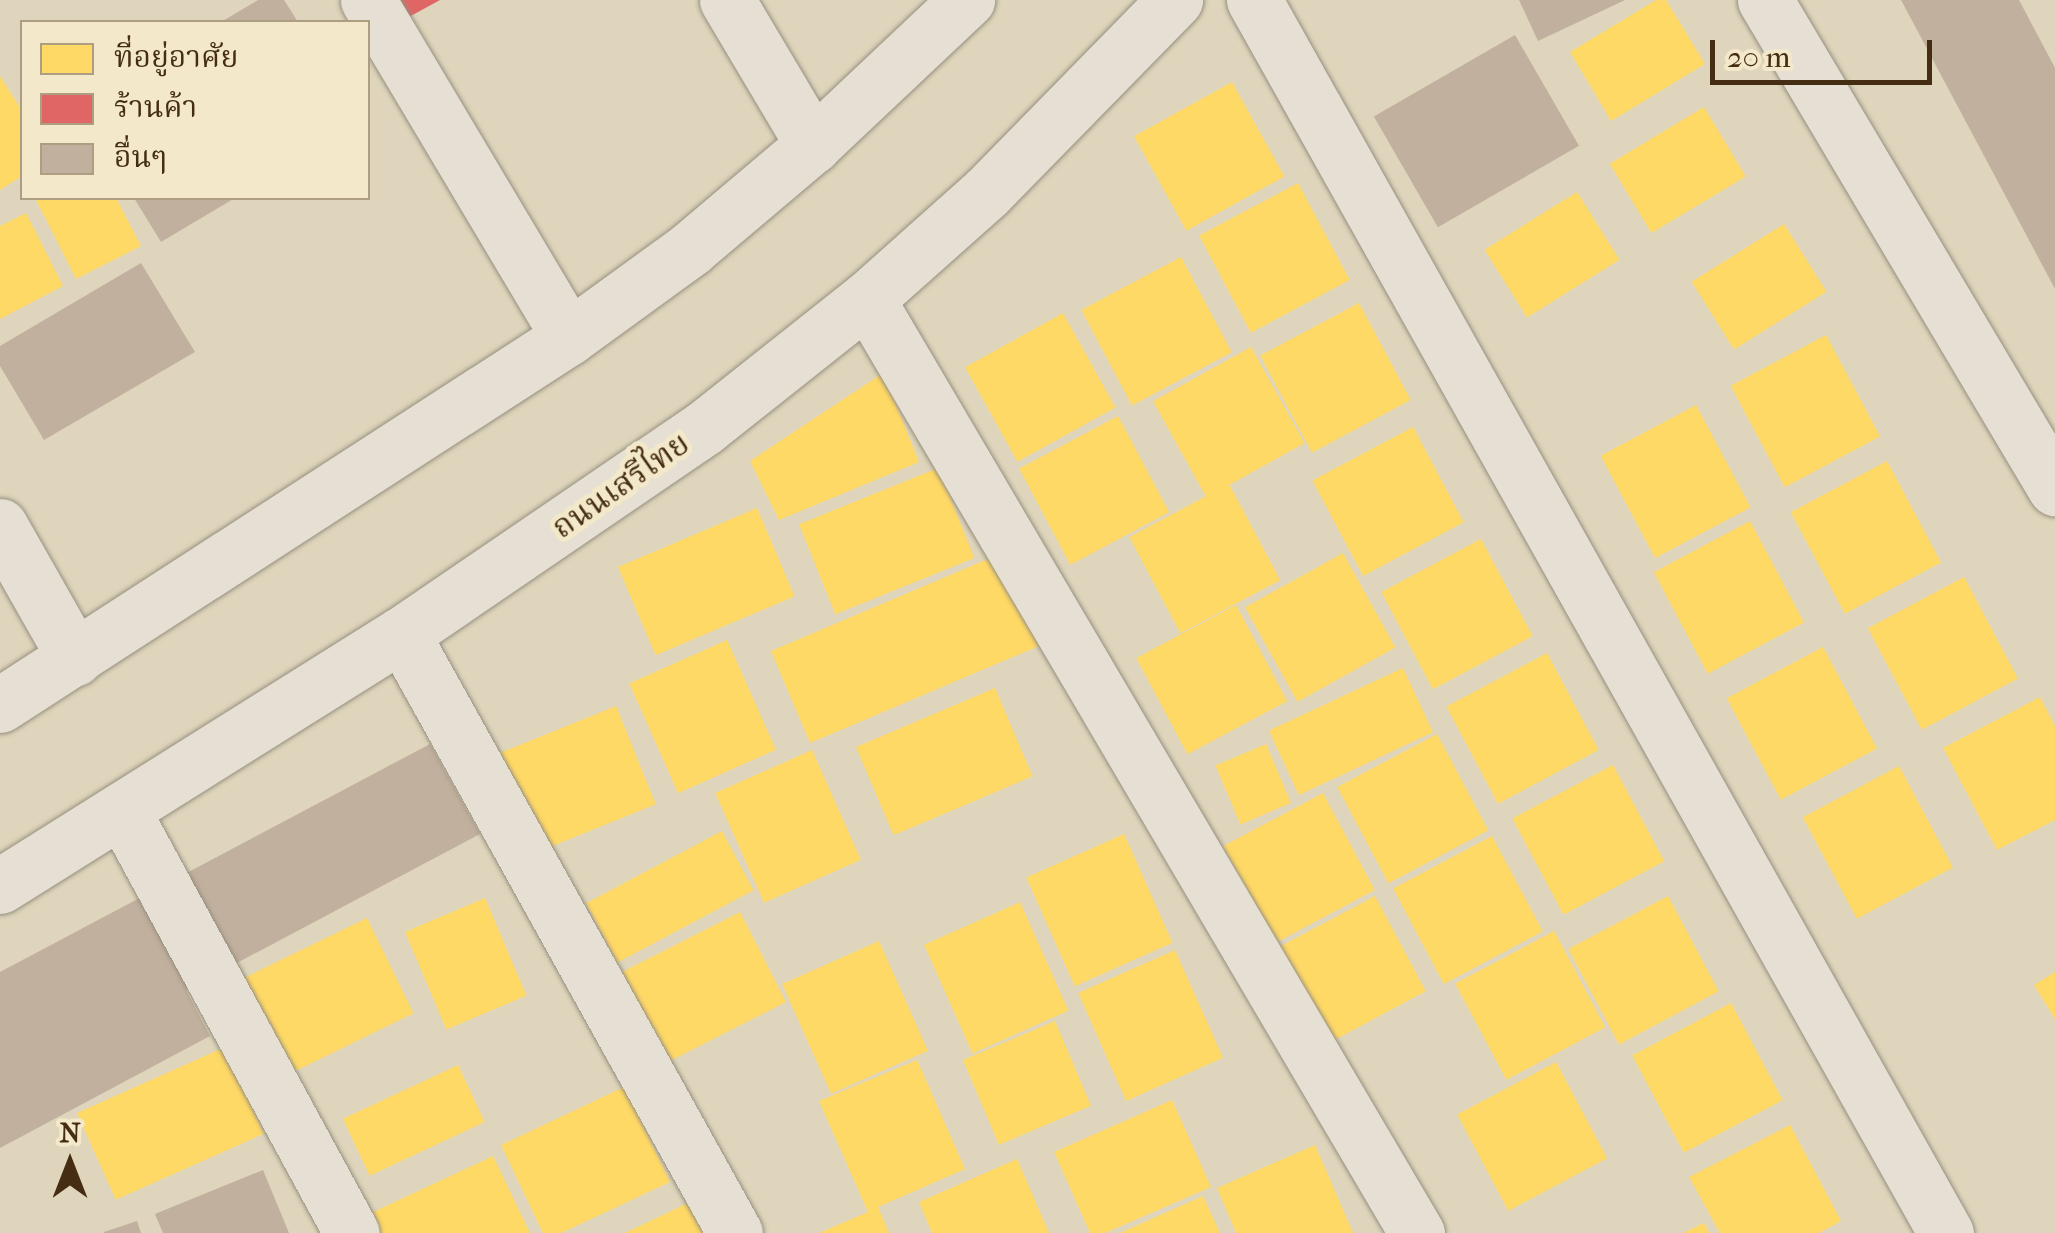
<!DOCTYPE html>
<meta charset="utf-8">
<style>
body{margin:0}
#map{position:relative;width:2055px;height:1233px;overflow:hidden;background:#ded5bc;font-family:"IM FELL French Canon","Noto Serif Thai",serif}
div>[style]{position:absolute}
.homes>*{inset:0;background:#ffd966;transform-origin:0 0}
.shops>*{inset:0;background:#e06666}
.building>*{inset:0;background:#c1b09e;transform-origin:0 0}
.roads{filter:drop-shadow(0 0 2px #978f7e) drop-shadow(0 0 2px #978f7e)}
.street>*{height:55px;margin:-27.5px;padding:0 27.5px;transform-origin:27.5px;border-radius:27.5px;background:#e5e0d3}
.secondary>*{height:55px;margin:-27.5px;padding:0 27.5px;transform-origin:27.5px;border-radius:27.5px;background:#e5e0d3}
span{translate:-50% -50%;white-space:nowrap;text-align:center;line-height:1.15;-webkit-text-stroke:10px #f3e8ca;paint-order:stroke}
.street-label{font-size:32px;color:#442d13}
.legend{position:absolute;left:20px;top:20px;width:350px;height:180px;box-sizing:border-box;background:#f3e8ca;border:2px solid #ad9d81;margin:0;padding:12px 18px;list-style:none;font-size:30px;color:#442d13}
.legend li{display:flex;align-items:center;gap:20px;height:50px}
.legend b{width:50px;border:2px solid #ad9d81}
.north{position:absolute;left:20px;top:1113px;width:100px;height:100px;-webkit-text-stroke:8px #f3e8ca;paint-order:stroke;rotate:0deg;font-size:28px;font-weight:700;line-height:40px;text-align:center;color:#442d13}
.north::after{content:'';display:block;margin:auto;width:35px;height:45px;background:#442d13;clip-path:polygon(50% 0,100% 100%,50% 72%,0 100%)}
.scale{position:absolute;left:1710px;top:40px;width:222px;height:45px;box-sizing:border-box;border:5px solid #442d13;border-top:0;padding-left:12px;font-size:30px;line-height:35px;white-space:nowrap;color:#442d13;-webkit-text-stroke:8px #f3e8ca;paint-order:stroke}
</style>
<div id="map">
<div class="homes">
<div style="clip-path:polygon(1656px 0,1666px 0,1705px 64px,1611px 121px,1570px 52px)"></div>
<div style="clip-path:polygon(0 76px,22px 111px,22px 176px,0 190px)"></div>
<div style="left:1232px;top:82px;width:108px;height:112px;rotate:61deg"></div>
<div style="left:1704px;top:107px;width:81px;height:110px;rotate:59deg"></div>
<div style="left:1298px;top:183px;width:110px;height:112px;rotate:62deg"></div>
<div style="left:1577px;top:192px;width:80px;height:109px;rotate:58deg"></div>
<div style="clip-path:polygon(41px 198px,116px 198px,141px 246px,76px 279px,36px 200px)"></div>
<div style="clip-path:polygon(26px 213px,63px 286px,0 319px,0 226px)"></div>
<div style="left:1784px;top:224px;width:80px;height:109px;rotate:58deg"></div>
<div style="left:1181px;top:257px;width:108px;height:113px;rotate:62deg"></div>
<div style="left:1359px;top:303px;width:110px;height:112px;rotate:62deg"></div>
<div style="left:1063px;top:313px;width:108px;height:112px;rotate:61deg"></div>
<div style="left:1826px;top:335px;width:115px;height:108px;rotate:62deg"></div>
<div style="left:1251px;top:347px;width:110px;height:112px;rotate:61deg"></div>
<div style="clip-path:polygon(883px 373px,919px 462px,779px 520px,750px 461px)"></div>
<div style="left:1696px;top:405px;width:116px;height:108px;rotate:62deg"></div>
<div style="left:1118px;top:416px;width:109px;height:112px;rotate:62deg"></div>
<div style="left:1413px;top:427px;width:108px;height:114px;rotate:62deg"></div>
<div style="left:1887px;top:461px;width:115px;height:109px;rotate:62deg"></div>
<div style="left:938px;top:468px;width:97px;height:150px;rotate:68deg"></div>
<div style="left:1229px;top:484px;width:109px;height:113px;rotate:62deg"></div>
<div style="left:757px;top:508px;width:96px;height:151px;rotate:67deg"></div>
<div style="left:1750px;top:521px;width:115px;height:109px;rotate:62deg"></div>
<div style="left:1481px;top:539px;width:110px;height:113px;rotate:62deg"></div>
<div style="left:1002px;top:553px;width:100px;height:251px;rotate:67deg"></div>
<div style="left:1343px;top:553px;width:108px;height:112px;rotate:61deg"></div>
<div style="left:1964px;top:577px;width:115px;height:109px;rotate:62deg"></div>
<div style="left:1236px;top:605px;width:109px;height:113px;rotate:62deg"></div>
<div style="left:727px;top:640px;width:120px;height:107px;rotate:66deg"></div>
<div style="left:1823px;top:647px;width:115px;height:109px;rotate:62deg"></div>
<div style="left:1547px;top:653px;width:110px;height:114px;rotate:62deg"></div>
<div style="left:1403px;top:668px;width:71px;height:148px;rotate:65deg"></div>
<div style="left:995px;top:688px;width:96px;height:151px;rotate:67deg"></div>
<div style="clip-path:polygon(2040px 697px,2055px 726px,2055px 820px,1997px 850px,1943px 748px)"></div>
<div style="left:616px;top:706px;width:106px;height:126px;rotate:68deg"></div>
<div style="left:1437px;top:734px;width:109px;height:113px;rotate:62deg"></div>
<div style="left:1266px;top:744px;width:64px;height:55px;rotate:67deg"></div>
<div style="left:812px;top:750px;width:120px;height:106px;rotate:66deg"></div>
<div style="left:1613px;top:765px;width:109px;height:114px;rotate:62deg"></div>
<div style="left:1899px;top:766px;width:115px;height:109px;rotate:62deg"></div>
<div style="left:1323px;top:793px;width:110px;height:113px;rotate:62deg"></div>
<div style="left:722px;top:831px;width:67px;height:154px;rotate:62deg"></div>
<div style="left:1124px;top:834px;width:119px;height:107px;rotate:66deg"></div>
<div style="left:1492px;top:836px;width:108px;height:112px;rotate:62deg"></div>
<div style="left:1375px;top:896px;width:108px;height:113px;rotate:62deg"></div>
<div style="left:1668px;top:896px;width:108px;height:113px;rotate:62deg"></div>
<div style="left:485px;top:898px;width:106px;height:87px;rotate:67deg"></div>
<div style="left:1020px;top:902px;width:119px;height:105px;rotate:66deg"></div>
<div style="left:740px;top:912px;width:101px;height:145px;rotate:63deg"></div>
<div style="left:367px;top:918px;width:106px;height:136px;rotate:64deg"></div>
<div style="left:1554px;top:931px;width:109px;height:112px;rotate:62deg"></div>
<div style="left:879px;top:941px;width:120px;height:106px;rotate:66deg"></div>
<div style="left:1175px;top:950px;width:118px;height:106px;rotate:66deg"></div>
<div style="clip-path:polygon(2055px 972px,2055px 1019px,2034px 985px)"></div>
<div style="left:1731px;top:1003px;width:110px;height:112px;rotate:62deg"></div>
<div style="left:1055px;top:1021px;width:92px;height:100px;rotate:67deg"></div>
<div style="left:225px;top:1047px;width:95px;height:162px;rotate:66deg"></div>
<div style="clip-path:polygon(917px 1060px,965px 1169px,878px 1207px,889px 1233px,819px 1233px,868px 1212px,819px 1101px)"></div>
<div style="left:1556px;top:1062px;width:109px;height:112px;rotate:62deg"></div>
<div style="left:458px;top:1065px;width:63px;height:127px;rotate:65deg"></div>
<div style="clip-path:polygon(624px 1087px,670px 1182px,561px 1233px,543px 1233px,501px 1145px)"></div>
<div style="clip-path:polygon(1172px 1100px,1211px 1187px,1105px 1233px,1090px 1233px,1054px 1152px)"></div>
<div style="clip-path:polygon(1790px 1125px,1841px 1221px,1819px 1233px,1720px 1233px,1689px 1177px)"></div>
<div style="clip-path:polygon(1315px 1145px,1353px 1233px,1236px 1233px,1217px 1188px)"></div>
<div style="clip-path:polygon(493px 1156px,530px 1233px,378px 1233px,369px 1214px)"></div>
<div style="clip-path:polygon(1017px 1159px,1049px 1233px,932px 1233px,919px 1202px)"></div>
<div style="clip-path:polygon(1203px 1196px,1220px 1233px,1120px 1233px)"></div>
<div style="clip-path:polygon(690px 1202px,705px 1233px,625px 1233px)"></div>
<div style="clip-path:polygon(1704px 1223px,1709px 1233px,1683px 1233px)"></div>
</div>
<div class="shops">
<div style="clip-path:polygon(371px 0,440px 0,387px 29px)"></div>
</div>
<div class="building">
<div style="clip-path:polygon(258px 0,284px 0,298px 22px,221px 22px)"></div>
<div style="clip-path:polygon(1519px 0,1625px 0,1538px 41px)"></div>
<div style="clip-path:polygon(1901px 0,2019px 0,2055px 68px,2055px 289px)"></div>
<div style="left:1515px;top:35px;width:128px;height:163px;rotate:60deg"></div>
<div style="clip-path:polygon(134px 198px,235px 198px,161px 242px)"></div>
<div style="clip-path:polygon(141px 263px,195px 352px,44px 440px,0 366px,0 346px)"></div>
<div style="clip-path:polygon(430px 744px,480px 834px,186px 990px,210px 1036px,0 1148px,0 972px)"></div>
<div style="clip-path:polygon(263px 1170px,289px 1233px,163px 1233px,155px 1214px)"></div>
<div style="clip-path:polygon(137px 1221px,141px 1233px,104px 1233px,104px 1232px)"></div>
</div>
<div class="roads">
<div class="street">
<div style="left:368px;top:0;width:392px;rotate:59.2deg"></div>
<div style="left:727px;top:0;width:169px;rotate:59.3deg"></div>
<div style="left:1254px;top:0;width:1414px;rotate:60.7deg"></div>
<div style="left:1765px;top:0;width:568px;rotate:59.28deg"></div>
<div style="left:867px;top:299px;width:1084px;rotate:59.51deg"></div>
<div style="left:0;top:526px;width:152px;rotate:60.4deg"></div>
<div style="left:402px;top:634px;width:685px;rotate:60.93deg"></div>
<div style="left:122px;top:810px;width:481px;rotate:61.5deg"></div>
</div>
<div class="secondary">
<div style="left:0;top:705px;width:678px;rotate:-32.89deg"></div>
<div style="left:569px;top:337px;width:150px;rotate:-36deg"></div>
<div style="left:690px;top:249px;width:161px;rotate:-40.2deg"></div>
<div style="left:813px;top:145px;width:212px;rotate:-43.3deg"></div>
<div style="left:0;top:886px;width:474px;rotate:-32.1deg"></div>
<div style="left:402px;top:634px;width:366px;rotate:-34.3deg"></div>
<div style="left:704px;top:428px;width:208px;rotate:-38.4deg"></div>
<div style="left:867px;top:299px;width:161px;rotate:-41.7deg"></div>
<div style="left:987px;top:192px;width:269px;rotate:-45.6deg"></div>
</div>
</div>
<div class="street-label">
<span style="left:621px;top:486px;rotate:-35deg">ถนนเสรีไทย</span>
</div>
<ul class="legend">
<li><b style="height:28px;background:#ffd966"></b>ที่อยู่อาศัย</li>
<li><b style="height:28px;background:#e06666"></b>ร้านค้า</li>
<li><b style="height:28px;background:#c1b09e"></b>อื่นๆ</li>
</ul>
<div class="north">N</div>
<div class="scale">20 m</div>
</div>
